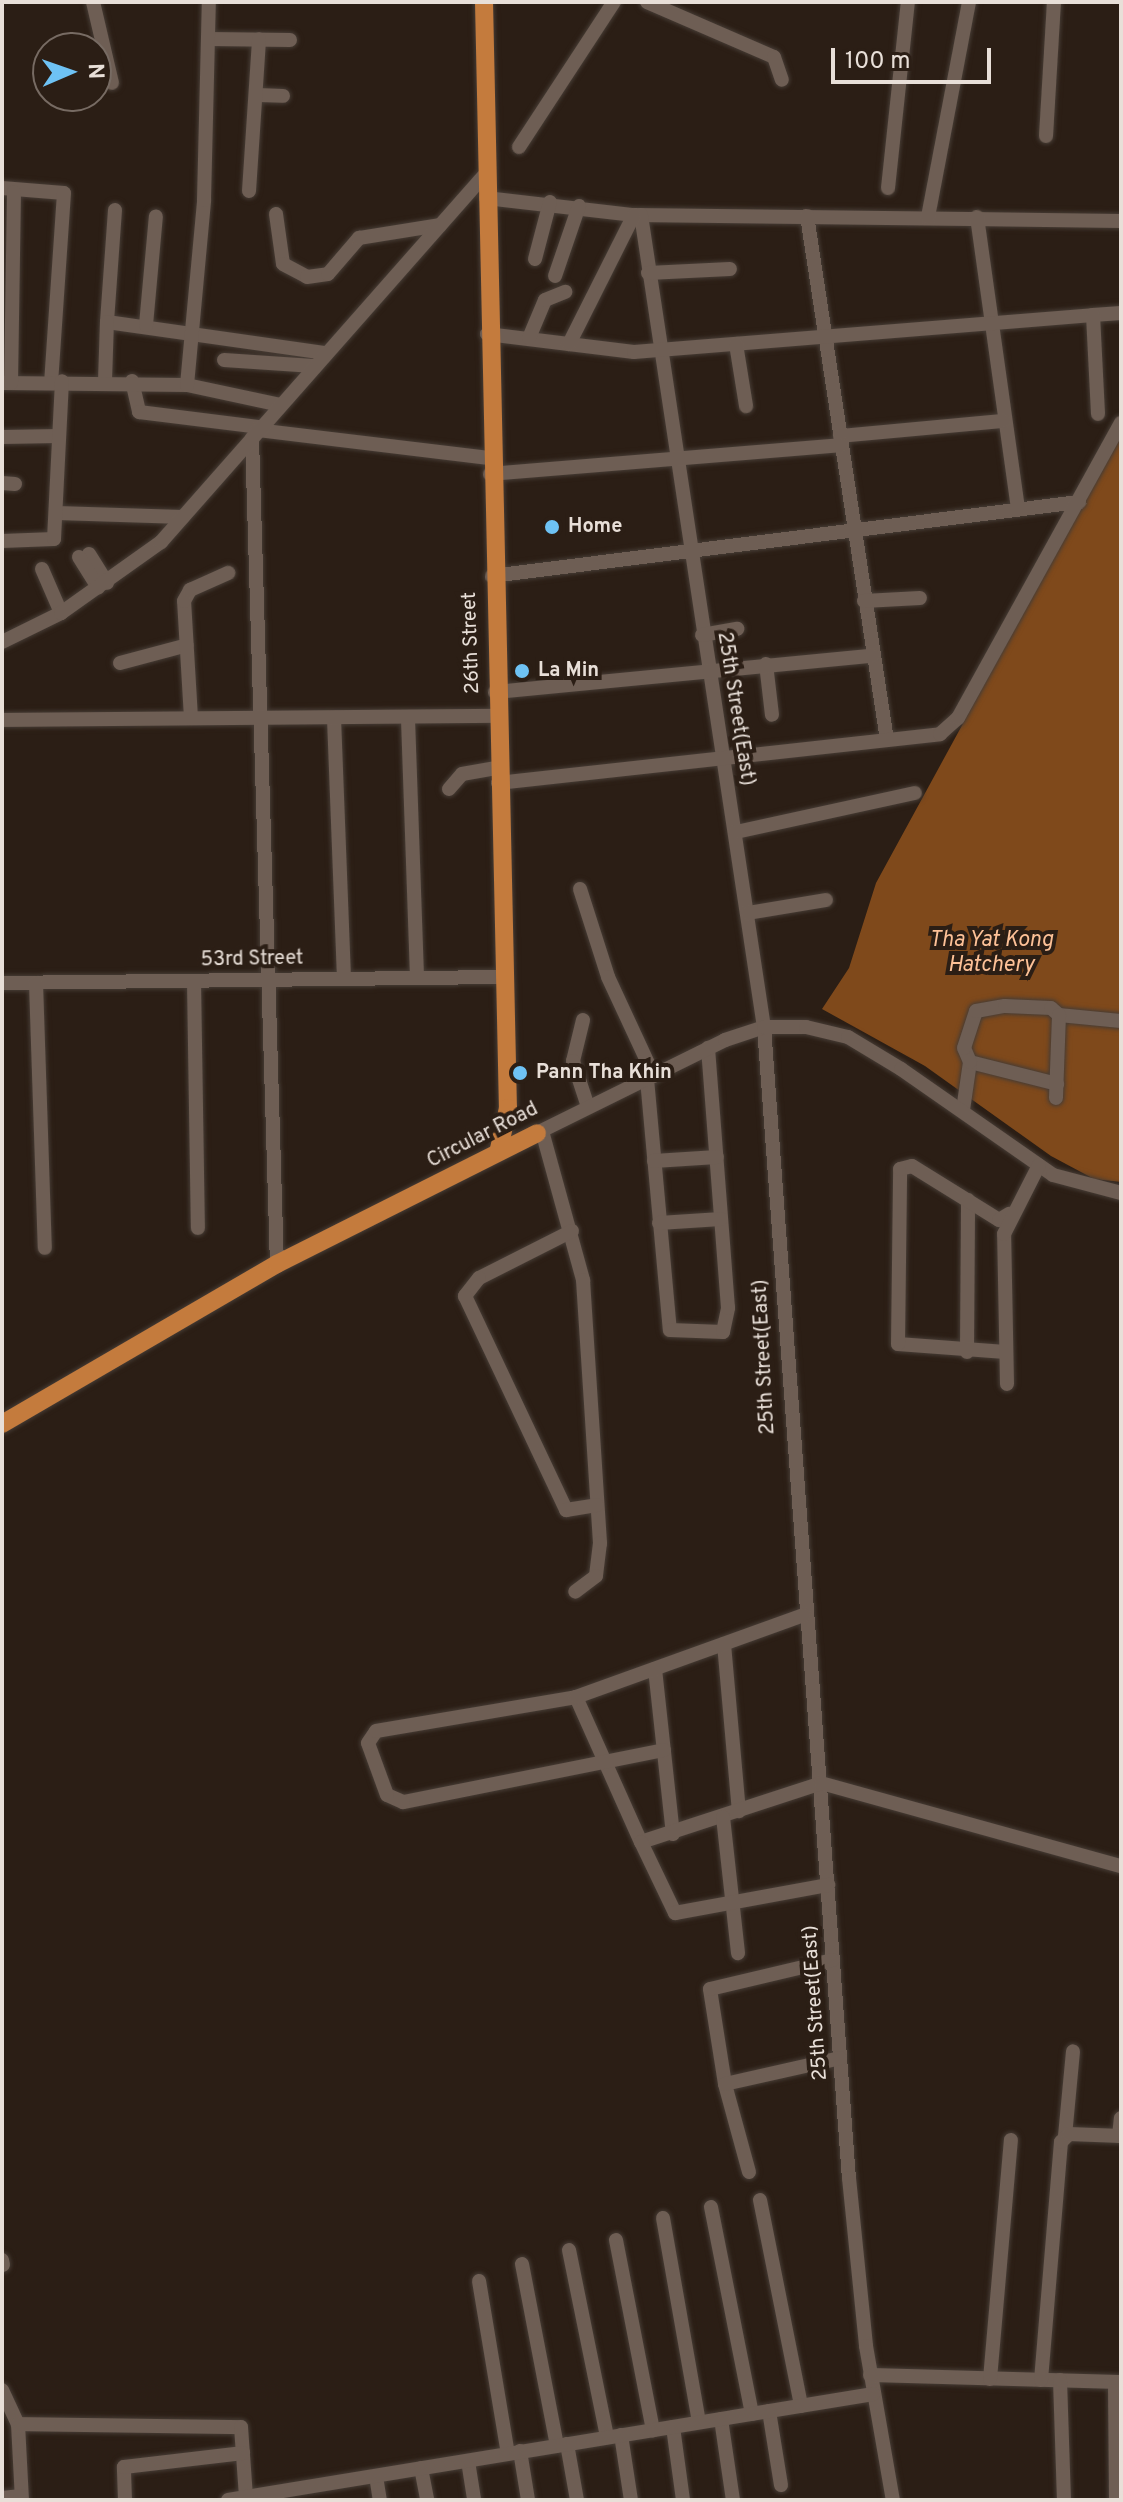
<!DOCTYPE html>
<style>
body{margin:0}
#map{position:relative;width:1123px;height:2502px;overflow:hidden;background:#2b1e15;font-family:Overpass,sans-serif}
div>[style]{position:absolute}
.water>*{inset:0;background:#7f491b}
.roads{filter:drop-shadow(0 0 2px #463c35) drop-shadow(0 0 2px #463c35)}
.minor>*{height:14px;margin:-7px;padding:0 7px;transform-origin:7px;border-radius:7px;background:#6e5e54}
.major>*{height:18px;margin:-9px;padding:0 9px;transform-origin:9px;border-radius:9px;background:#c47b3d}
.dots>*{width:22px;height:22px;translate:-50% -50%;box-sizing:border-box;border:4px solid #2b1e15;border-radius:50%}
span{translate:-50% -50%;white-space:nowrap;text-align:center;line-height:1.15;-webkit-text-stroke:8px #2b1e15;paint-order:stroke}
.poi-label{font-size:20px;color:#e8dfd8;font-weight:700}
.left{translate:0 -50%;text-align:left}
.street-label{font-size:20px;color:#e8dfd8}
.water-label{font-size:22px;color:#fdc197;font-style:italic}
.frame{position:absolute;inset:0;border:4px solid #e8dfd8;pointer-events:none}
.north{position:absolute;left:32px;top:32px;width:80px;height:80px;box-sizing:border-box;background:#2b1e15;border:2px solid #776b63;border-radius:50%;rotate:88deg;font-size:22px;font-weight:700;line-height:32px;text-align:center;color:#e8dfd8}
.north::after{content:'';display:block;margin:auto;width:28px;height:36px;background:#6ec2f4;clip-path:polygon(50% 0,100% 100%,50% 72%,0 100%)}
.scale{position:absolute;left:831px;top:48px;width:160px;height:36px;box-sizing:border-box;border:4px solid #e8dfd8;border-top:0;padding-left:10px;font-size:24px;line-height:28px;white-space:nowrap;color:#e8dfd8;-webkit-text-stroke:6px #2b1e15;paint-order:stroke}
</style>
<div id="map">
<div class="water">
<div style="clip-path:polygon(1121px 434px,1121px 1182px,1094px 1179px,1051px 1156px,925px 1066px,822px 1009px,849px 968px,876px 883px)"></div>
</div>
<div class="roads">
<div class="minor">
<div style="left:93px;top:2px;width:83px;rotate:76.8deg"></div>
<div style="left:647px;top:2px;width:138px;rotate:23.4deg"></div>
<div style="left:774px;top:57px;width:24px;rotate:71deg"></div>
<div style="left:209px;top:39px;width:81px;rotate:0.7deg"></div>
<div style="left:258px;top:95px;width:25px;rotate:2deg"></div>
<div style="left:1046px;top:136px;width:134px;rotate:-86.6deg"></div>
<div style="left:519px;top:147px;width:173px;rotate:-56.8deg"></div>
<div style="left:2px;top:188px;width:62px;rotate:4.6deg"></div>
<div style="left:64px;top:193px;width:189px;rotate:93.9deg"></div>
<div style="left:888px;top:188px;width:187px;rotate:-83.9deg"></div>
<div style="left:249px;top:191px;width:152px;rotate:-86.2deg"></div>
<div style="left:486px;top:198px;width:149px;rotate:6.6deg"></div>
<div style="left:634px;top:215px;width:487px;rotate:0.7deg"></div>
<div style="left:115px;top:210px;width:112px;rotate:94.1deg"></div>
<div style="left:107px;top:322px;width:221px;rotate:8.1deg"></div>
<div style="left:276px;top:214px;width:50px;rotate:82deg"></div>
<div style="left:283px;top:264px;width:27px;rotate:28deg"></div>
<div style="left:307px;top:277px;width:21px;rotate:-8deg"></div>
<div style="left:328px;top:274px;width:48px;rotate:-49.3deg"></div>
<div style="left:359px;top:238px;width:82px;rotate:-9.1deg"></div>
<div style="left:641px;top:215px;width:821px;rotate:81.39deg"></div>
<div style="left:764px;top:1027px;width:1154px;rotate:85.78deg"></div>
<div style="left:849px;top:2178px;width:169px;rotate:84.2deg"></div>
<div style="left:866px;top:2346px;width:156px;rotate:80.1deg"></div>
<div style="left:807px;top:216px;width:530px;rotate:81.32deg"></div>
<div style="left:928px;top:217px;width:219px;rotate:-79.2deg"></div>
<div style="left:977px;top:217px;width:293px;rotate:82deg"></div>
<div style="left:535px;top:259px;width:59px;rotate:-75.3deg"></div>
<div style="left:648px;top:273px;width:82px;rotate:-2.8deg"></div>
<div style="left:555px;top:276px;width:74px;rotate:-71.1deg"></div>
<div style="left:1093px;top:315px;width:28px;rotate:-4deg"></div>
<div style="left:146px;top:325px;width:109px;rotate:-84.8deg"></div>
<div style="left:487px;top:334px;width:148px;rotate:7deg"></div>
<div style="left:634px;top:352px;width:460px;rotate:-4.6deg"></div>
<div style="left:1093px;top:315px;width:99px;rotate:87.1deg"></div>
<div style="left:529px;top:338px;width:41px;rotate:-67.2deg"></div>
<div style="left:545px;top:300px;width:22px;rotate:-22deg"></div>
<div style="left:569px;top:344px;width:144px;rotate:-63.3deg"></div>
<div style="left:736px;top:344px;width:63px;rotate:80.8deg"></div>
<div style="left:224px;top:360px;width:90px;rotate:3.8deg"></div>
<div style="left:105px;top:381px;width:59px;rotate:-88.1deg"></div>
<div style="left:132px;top:381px;width:32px;rotate:77deg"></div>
<div style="left:139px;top:412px;width:122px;rotate:7.1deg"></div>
<div style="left:2px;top:383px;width:185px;rotate:0.6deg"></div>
<div style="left:187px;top:385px;width:95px;rotate:12.1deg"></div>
<div style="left:11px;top:383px;width:191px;rotate:-89.1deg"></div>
<div style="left:187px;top:385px;width:186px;rotate:-84.7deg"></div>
<div style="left:204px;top:200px;width:198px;rotate:-88.6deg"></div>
<div style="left:257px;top:430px;width:235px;rotate:6.9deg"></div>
<div style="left:840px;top:436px;width:164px;rotate:-5.3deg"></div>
<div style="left:2px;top:437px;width:57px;rotate:-1deg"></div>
<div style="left:252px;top:438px;width:826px;rotate:88.27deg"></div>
<div style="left:490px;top:474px;width:353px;rotate:-4.7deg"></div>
<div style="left:2px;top:483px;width:13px;rotate:4deg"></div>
<div style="left:57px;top:513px;width:126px;rotate:1.8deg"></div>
<div style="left:2px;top:541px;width:52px;rotate:-2.2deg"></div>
<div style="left:54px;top:539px;width:158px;rotate:-87.1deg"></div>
<div style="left:89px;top:554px;width:34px;rotate:58deg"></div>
<div style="left:79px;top:557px;width:36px;rotate:58deg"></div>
<div style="left:42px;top:569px;width:48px;rotate:66.6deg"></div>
<div style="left:492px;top:576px;width:592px;rotate:-7.19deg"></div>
<div style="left:864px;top:601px;width:56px;rotate:-3.1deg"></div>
<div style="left:702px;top:635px;width:36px;rotate:-10deg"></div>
<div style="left:2px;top:642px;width:66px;rotate:-26.2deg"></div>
<div style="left:61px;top:613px;width:123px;rotate:-35.4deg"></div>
<div style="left:161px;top:542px;width:488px;rotate:-48.6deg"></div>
<div style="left:120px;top:663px;width:69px;rotate:-15deg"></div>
<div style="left:766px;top:664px;width:51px;rotate:83.3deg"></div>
<div style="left:495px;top:692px;width:379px;rotate:-5.5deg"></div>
<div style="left:191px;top:718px;width:117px;rotate:-93.4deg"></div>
<div style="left:184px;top:601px;width:13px;rotate:-61deg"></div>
<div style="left:190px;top:590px;width:42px;rotate:-24.1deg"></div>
<div style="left:334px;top:718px;width:261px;rotate:87.8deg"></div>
<div style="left:408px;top:719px;width:258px;rotate:88deg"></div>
<div style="left:2px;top:720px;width:494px;rotate:-0.5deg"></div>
<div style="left:498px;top:783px;width:445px;rotate:-6.3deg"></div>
<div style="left:940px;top:734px;width:24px;rotate:-42deg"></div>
<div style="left:958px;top:718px;width:337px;rotate:-61.1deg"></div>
<div style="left:449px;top:789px;width:20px;rotate:-49deg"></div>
<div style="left:462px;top:774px;width:36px;rotate:-10deg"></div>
<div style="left:736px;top:832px;width:183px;rotate:-12.3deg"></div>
<div style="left:580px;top:889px;width:92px;rotate:72.3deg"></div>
<div style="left:608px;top:977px;width:109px;rotate:65.1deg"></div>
<div style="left:748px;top:913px;width:79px;rotate:-9.5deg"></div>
<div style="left:194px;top:981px;width:247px;rotate:89.1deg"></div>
<div style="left:2px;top:983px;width:501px;rotate:-0.69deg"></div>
<div style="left:36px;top:983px;width:265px;rotate:88.1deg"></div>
<div style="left:1059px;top:1015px;width:62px;rotate:5.5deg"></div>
<div style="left:583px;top:1020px;width:42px;rotate:103.7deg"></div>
<div style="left:573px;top:1061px;width:48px;rotate:71.9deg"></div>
<div style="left:970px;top:1062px;width:90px;rotate:14.2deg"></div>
<div style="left:647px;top:1079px;width:252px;rotate:84.8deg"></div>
<div style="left:670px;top:1330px;width:53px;rotate:2.2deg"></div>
<div style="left:723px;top:1332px;width:25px;rotate:-78deg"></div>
<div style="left:728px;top:1308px;width:261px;rotate:-94.4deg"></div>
<div style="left:963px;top:1110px;width:49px;rotate:-81.7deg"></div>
<div style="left:970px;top:1062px;width:15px;rotate:-113deg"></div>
<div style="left:964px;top:1048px;width:39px;rotate:-72deg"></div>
<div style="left:976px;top:1011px;width:29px;rotate:-10deg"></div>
<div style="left:1005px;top:1006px;width:46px;rotate:2.5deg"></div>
<div style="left:1051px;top:1008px;width:11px;rotate:41deg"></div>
<div style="left:1059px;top:1015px;width:83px;rotate:92.1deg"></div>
<div style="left:542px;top:1131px;width:155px;rotate:74.6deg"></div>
<div style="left:583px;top:1280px;width:264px;rotate:86.3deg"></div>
<div style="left:600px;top:1543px;width:33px;rotate:97deg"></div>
<div style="left:596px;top:1576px;width:26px;rotate:143deg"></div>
<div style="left:537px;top:1133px;width:210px;rotate:-26.3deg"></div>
<div style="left:725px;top:1040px;width:41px;rotate:-18.4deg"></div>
<div style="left:764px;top:1027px;width:42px"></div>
<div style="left:806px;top:1027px;width:43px;rotate:13.4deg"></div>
<div style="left:848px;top:1037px;width:62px;rotate:31.1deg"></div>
<div style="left:901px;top:1069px;width:185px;rotate:34.9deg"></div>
<div style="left:1053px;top:1175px;width:70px;rotate:14.8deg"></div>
<div style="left:654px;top:1161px;width:63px;rotate:-3.6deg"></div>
<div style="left:659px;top:1223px;width:62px;rotate:-3.7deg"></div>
<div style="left:572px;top:1231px;width:104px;rotate:153.2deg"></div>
<div style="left:479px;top:1278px;width:23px;rotate:128deg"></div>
<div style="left:465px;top:1296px;width:237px;rotate:64.7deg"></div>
<div style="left:566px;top:1510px;width:31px;rotate:-9deg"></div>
<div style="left:967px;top:1352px;width:152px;rotate:-89.6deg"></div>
<div style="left:1005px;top:1352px;width:107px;rotate:-175.7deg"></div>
<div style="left:898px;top:1344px;width:175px;rotate:-89.3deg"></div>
<div style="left:900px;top:1169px;width:12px;rotate:-14deg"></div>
<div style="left:912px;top:1166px;width:102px;rotate:31.8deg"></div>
<div style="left:999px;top:1220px;width:12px;rotate:-31deg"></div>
<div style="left:1007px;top:1384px;width:150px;rotate:-91.1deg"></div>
<div style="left:1004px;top:1234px;width:77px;rotate:-63.1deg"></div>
<div style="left:724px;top:1644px;width:168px;rotate:84.9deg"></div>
<div style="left:655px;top:1669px;width:166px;rotate:83.8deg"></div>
<div style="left:576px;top:1697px;width:159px;rotate:65.9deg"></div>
<div style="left:641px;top:1842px;width:189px;rotate:-18.1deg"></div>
<div style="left:821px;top:1783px;width:311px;rotate:15.5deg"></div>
<div style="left:664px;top:1750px;width:266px;rotate:168.7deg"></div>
<div style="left:403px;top:1802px;width:17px;rotate:-156deg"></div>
<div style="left:387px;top:1795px;width:55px;rotate:-110.1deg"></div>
<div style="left:368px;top:1743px;width:14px;rotate:-56deg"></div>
<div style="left:376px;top:1731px;width:203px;rotate:-9.6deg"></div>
<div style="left:576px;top:1697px;width:242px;rotate:-19.8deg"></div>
<div style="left:723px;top:1817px;width:137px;rotate:83.7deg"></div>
<div style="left:641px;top:1842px;width:79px;rotate:64.4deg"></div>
<div style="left:675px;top:1913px;width:156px;rotate:-10.4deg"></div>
<div style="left:725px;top:2084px;width:96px;rotate:-99deg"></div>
<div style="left:710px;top:1989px;width:126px;rotate:-13.3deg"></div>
<div style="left:1065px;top:2136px;width:85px;rotate:-84.6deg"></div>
<div style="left:1119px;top:2136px;width:18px;rotate:-84deg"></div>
<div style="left:749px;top:2172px;width:91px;rotate:-105.3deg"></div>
<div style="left:725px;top:2084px;width:118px;rotate:-12.7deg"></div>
<div style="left:760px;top:2200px;width:210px;rotate:78.7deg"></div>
<div style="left:711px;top:2207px;width:211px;rotate:78.8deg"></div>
<div style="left:663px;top:2218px;width:207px;rotate:80deg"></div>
<div style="left:616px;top:2240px;width:194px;rotate:79deg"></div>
<div style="left:569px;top:2250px;width:191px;rotate:78.5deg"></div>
<div style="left:2px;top:2260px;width:5px;rotate:79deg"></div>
<div style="left:522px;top:2264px;width:185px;rotate:79.1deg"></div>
<div style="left:479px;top:2281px;width:175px;rotate:80.5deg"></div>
<div style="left:870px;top:2375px;width:251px;rotate:1.6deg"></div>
<div style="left:990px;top:2379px;width:240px;rotate:-85deg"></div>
<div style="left:1041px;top:2380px;width:239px;rotate:-85.2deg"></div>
<div style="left:1061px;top:2142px;width:11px;rotate:-45deg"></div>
<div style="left:1069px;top:2134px;width:52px;rotate:2.2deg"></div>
<div style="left:1060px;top:2380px;width:120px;rotate:88.1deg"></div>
<div style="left:1115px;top:2382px;width:118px;rotate:89.5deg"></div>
<div style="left:2px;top:2390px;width:38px;rotate:65deg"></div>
<div style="left:18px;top:2424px;width:76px;rotate:87deg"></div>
<div style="left:769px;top:2411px;width:75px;rotate:80.8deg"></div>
<div style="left:721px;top:2419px;width:82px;rotate:81.6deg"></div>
<div style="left:18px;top:2424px;width:223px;rotate:0.8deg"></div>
<div style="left:241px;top:2427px;width:70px;rotate:85.9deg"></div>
<div style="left:673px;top:2427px;width:74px;rotate:82.2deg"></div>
<div style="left:621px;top:2435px;width:66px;rotate:81.3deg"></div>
<div style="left:567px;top:2444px;width:57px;rotate:79.9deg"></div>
<div style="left:520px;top:2451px;width:50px;rotate:80.7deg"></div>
<div style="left:468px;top:2461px;width:39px;rotate:81deg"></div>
<div style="left:421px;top:2468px;width:33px;rotate:79deg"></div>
<div style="left:376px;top:2476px;width:24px;rotate:81deg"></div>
<div style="left:2px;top:2498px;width:19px;rotate:-6deg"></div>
<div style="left:125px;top:2500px;width:33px;rotate:-92deg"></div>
<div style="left:124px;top:2467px;width:120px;rotate:-6.7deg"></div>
<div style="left:228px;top:2500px;width:654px;rotate:-9.33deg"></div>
</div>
<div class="major">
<div style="left:484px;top:2px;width:1106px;rotate:88.76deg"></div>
<div style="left:508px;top:1108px;width:42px;rotate:102.4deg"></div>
<div style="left:2px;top:1424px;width:318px;rotate:-30.2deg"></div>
<div style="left:277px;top:1264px;width:291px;rotate:-26.7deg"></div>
</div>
</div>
<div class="dots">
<div style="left:552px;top:527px;background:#6ec2f4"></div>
<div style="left:522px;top:671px;background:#6ec2f4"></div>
<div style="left:520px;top:1073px;background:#6ec2f4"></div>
</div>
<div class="poi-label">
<span class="left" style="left:568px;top:527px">Home</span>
<span class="left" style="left:538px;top:671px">La Min</span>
<span class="left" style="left:536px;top:1073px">Pann Tha Khin</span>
</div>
<div class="street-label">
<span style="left:472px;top:643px;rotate:-92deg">26th Street</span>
<span style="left:735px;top:709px;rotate:81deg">25th Street(East)</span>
<span style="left:252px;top:960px;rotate:-1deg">53rd Street</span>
<span style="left:483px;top:1136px;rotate:-27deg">Circular Road</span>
<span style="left:765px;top:1357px;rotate:-93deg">25th Street(East)</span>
<span style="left:816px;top:2003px;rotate:-94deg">25th Street(East)</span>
</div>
<div class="water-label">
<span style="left:991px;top:953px">Tha Yat Kong<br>Hatchery</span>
</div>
<div class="frame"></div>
<div class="north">N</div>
<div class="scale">100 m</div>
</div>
